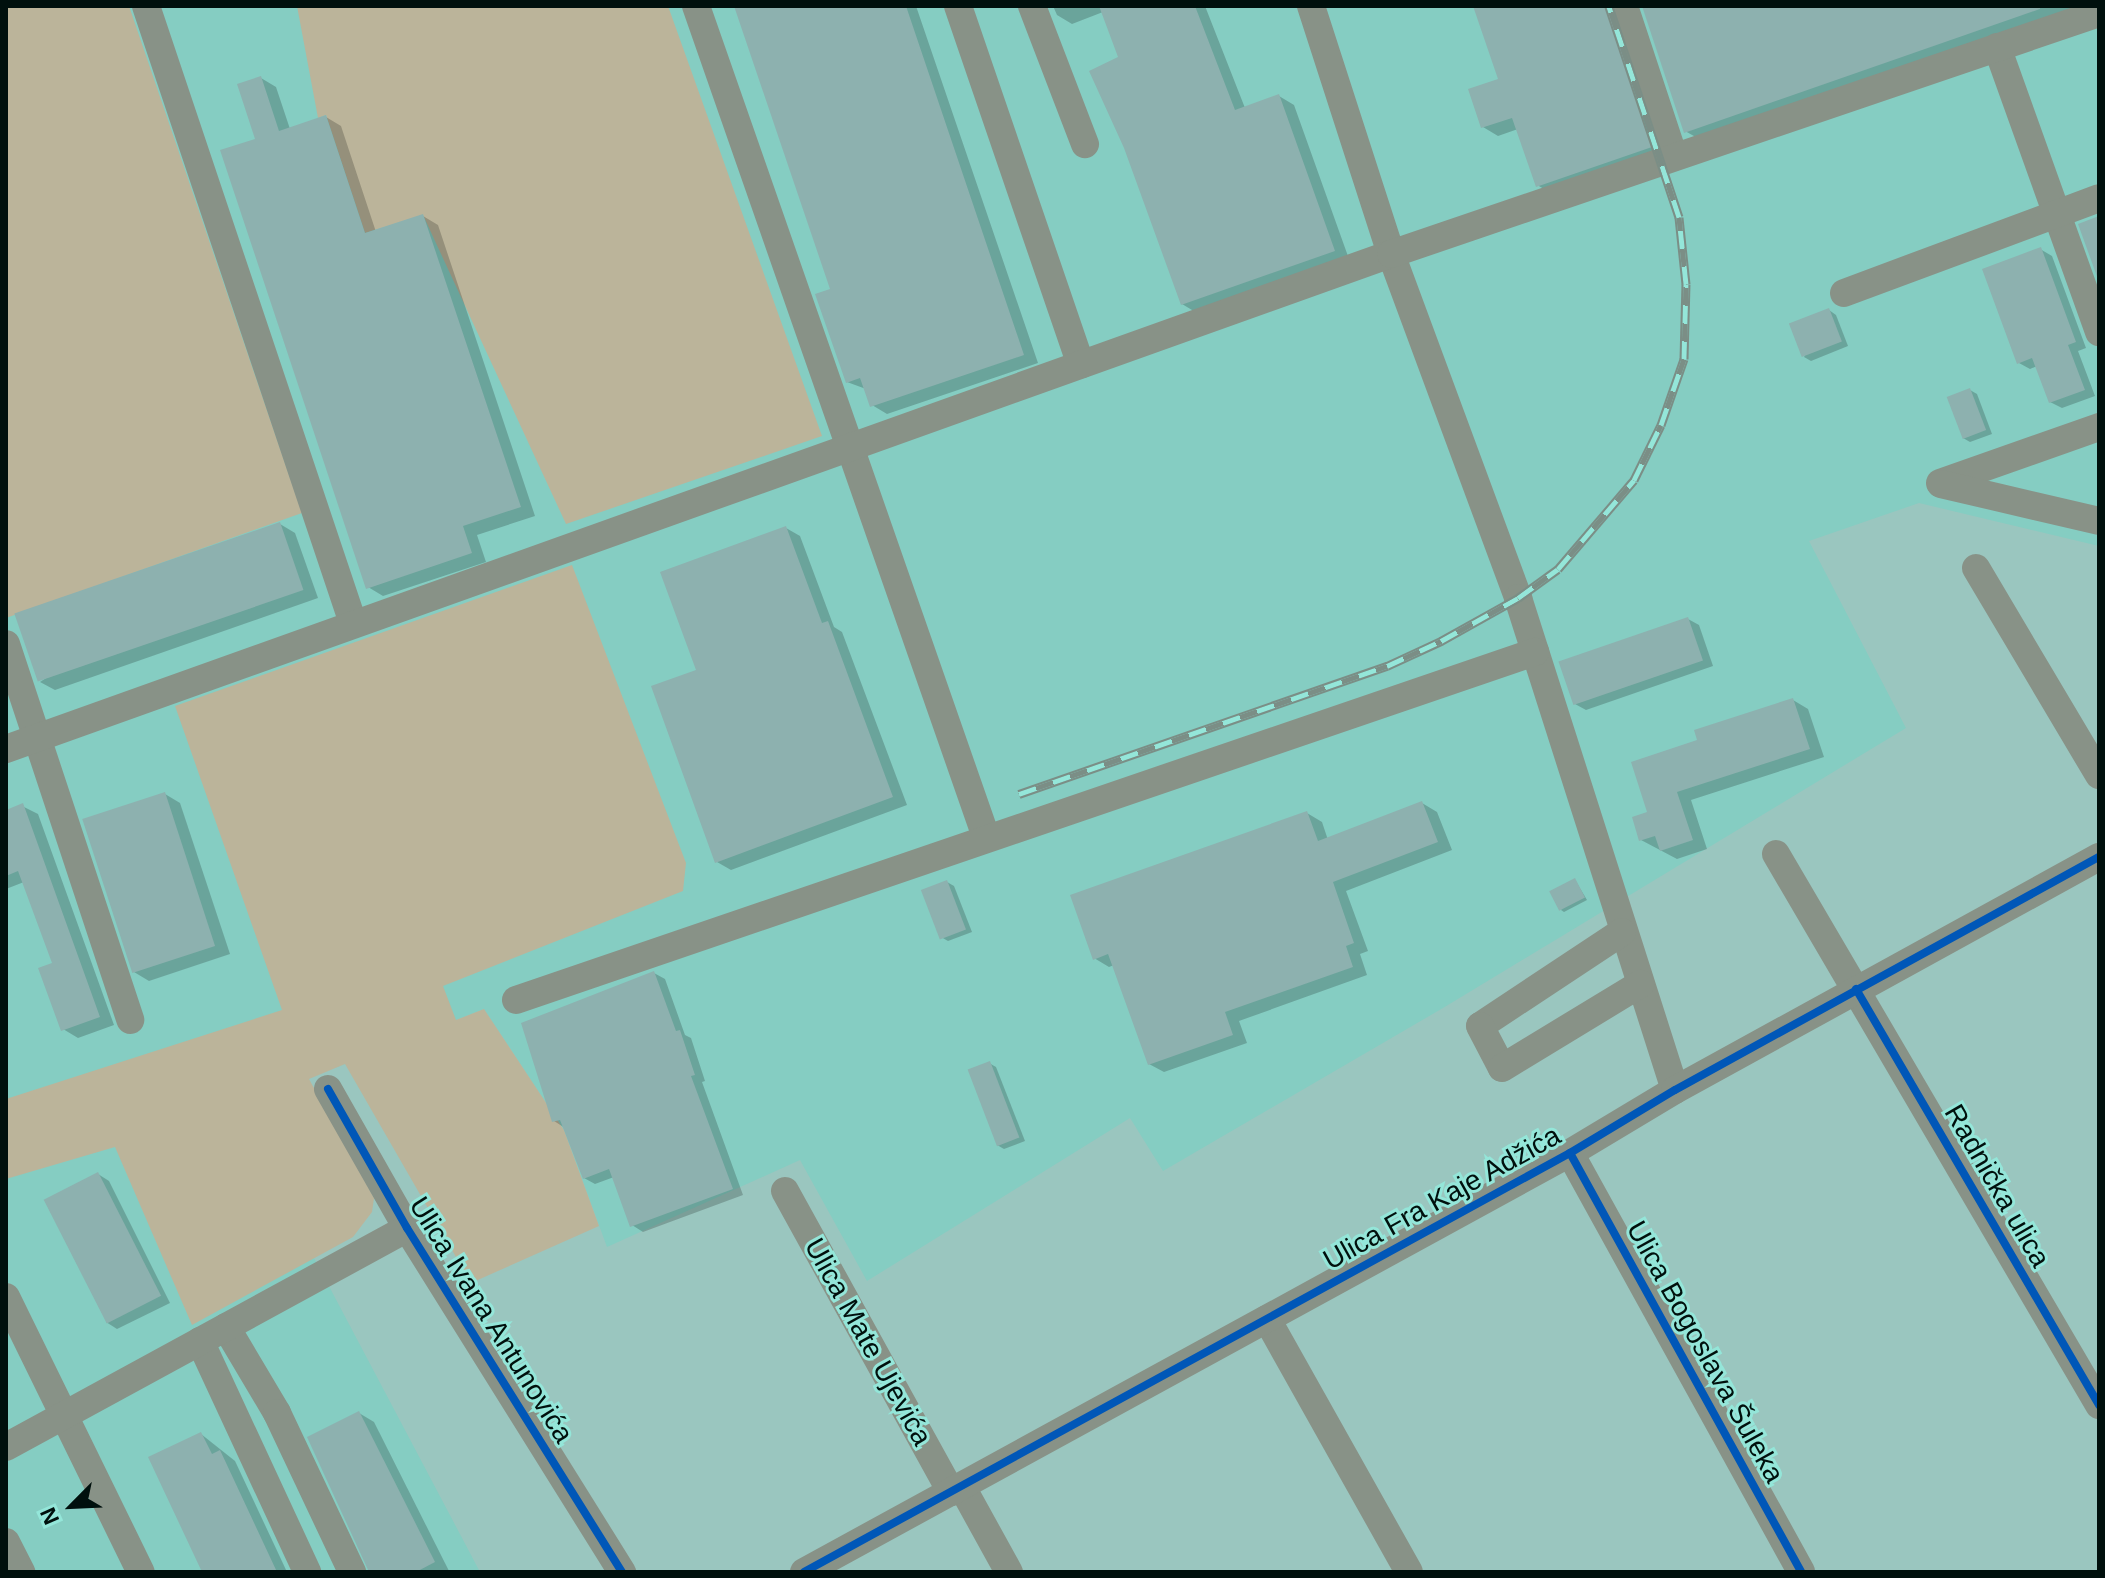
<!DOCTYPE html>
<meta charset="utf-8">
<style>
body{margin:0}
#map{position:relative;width:2105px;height:1578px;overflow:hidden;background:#9ac6bf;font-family:Arial,sans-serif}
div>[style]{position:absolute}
.built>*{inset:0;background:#85cdc2}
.green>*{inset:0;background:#bbb49a}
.shadow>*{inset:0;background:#0003}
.building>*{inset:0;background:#8db1af;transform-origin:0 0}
.minor>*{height:28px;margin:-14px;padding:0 14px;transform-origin:14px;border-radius:14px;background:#889287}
.rail>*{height:9px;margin-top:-4.5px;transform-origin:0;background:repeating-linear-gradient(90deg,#94e6d9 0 18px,#7b8e86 0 36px);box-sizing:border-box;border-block:2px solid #7b8e86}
.cycleway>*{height:8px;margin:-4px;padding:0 4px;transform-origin:4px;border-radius:4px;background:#0057b8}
span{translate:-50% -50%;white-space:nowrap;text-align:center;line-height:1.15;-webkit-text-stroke:6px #94e6d9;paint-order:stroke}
.street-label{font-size:28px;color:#00100d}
.frame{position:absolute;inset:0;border:8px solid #00100d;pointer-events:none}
.north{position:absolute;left:32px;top:1466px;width:80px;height:80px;-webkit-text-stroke:6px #94e6d9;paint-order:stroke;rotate:246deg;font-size:22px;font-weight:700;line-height:32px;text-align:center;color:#00100d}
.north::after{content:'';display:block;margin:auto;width:28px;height:36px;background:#00100d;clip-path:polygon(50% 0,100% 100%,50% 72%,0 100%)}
</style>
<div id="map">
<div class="built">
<div style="clip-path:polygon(6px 6px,2099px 6px,2099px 546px,1919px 503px,1809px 541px,1906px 728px,1443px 1008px,1163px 1171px,1130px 1118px,867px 1281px,800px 1160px,607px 1247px,564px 1130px,484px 1009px,309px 1078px,238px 1114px,480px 1572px,6px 1572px)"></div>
</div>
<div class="green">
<div style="clip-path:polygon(6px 6px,129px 6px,302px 513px,6px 618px)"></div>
<div style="clip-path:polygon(297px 6px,668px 6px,822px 436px,566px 524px,423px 215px,365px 233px,326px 115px,318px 118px)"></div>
<div style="clip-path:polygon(572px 565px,686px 863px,683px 891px,443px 986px,456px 1020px,484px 1009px,564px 1130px,599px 1226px,471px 1283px,345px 1064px,309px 1079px,374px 1198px,372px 1212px,353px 1237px,192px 1325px,115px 1147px,6px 1179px,6px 1099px,282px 1010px,175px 706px)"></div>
</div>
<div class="shadow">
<div style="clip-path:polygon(736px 6px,916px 6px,1038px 363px,887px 414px,872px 405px,866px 389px,847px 382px,833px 290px)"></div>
<div style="clip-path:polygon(1053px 6px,1205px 6px,1245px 108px,1279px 96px,1294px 105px,1349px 259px,1197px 313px,1182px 304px,1121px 58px,1103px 12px,1072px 24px,1057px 15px)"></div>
<div style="clip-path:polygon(1475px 6px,1626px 6px,1666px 156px,1553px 194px,1537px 185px,1518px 129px,1498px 136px,1483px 127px,1501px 80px)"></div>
<div style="clip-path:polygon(1644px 6px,2088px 6px,1701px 140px,1685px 131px)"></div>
<div style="clip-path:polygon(261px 78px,276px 87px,290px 129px,326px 117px,341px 126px,376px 232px,423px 216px,438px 225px,535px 516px,477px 535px,486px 562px,383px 596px,368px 587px,258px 140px)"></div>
<div style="clip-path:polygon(2040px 249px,2052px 256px,2086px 348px,2078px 351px,2095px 396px,2062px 408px,2050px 402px,2037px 366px,2030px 369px,2019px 363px)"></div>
<div style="clip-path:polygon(1829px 310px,1836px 315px,1848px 346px,1811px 361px,1804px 357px)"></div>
<div style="clip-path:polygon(1970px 390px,1977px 394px,1992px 434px,1970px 442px,1963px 438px)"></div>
<div style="clip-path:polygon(280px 524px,295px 533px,318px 598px,55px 690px,40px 682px)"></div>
<div style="clip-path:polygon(786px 528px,800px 536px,834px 627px,842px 632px,907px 805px,731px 870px,717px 862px,698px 671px)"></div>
<div style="clip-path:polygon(1688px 619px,1699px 625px,1713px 666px,1586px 710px,1575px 704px)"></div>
<div style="clip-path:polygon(1793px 700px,1808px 709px,1824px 757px,1691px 800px,1707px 849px,1677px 859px,1641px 840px,1650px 813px,1700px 741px)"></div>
<div style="clip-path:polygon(165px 794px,180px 803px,230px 954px,149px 981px,134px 972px)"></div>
<div style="clip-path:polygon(1422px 803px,1437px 812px,1452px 850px,1346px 891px,1368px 951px,1360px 954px,1367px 975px,1239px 1021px,1247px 1043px,1164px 1072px,1149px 1064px,1114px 965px,1109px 967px,1094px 958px,1307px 813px,1322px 822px,1328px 840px)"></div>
<div style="clip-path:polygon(22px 806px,38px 814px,114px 1025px,78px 1038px,63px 1029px,54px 964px,24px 882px,6px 889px,6px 812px)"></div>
<div style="clip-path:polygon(1575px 880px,1587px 900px,1564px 912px,1561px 910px)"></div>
<div style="clip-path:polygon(947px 882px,954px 886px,972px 932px,948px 941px,941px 937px)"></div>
<div style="clip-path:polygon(654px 973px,665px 979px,685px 1035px,691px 1038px,705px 1081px,702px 1082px,743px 1195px,643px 1232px,632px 1225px,614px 1177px,595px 1184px,584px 1178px,565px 1128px,554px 1121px)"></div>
<div style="clip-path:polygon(989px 1063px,996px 1067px,1025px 1141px,1004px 1149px,997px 1145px)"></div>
<div style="clip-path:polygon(98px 1174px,109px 1181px,170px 1303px,117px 1329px,106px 1322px)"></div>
<div style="clip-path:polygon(359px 1413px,374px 1422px,449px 1571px,371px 1572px)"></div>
<div style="clip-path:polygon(201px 1434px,235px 1461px,287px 1572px,204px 1572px)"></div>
</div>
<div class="building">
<div style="clip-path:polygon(734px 6px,906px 6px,1024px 355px,870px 407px,860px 378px,846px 383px,815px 294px,830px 289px)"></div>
<div style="clip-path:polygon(1099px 6px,1195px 6px,1235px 110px,1279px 94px,1335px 251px,1181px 305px,1124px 148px,1089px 71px,1118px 57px)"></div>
<div style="clip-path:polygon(1473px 6px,1607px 6px,1652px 147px,1536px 187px,1512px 118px,1481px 128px,1468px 89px,1498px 79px)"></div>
<div style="clip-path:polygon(1642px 6px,2040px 6px,2040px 9px,1684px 133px)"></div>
<div style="clip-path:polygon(261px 76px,279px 131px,326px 115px,365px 233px,423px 214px,521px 507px,463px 526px,472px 553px,366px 589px,220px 150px,255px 139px,237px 84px)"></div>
<div style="clip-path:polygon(2099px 216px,2099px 282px,2078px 224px)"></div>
<div style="clip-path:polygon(2041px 247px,2076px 342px,2068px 345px,2085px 390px,2049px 403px,2032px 358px,2017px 364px,1982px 269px)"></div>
<div style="left:1829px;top:308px;width:36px;height:43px;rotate:69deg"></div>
<div style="left:1970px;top:388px;width:45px;height:25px;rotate:69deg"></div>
<div style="left:280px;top:522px;width:72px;height:281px;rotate:71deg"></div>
<div style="clip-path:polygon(786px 526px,822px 623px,828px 621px,893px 797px,715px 863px,651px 686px,696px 670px,660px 572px)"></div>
<div style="left:1688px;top:617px;width:46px;height:137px;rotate:71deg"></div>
<div style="clip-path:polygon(1793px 698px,1810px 749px,1677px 792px,1693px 840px,1660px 851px,1655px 836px,1639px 841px,1632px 817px,1647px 812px,1631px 762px,1697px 740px,1694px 730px)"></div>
<div style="left:165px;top:792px;width:162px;height:87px;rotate:72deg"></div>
<div style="clip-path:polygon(1422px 801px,1438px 842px,1333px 882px,1354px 943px,1346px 946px,1353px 967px,1225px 1012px,1233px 1035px,1148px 1065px,1108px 954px,1093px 960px,1070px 895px,1307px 811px,1318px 841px)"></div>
<div style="clip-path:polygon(23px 803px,100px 1017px,61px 1031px,38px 968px,52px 963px,18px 871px,6px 876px,6px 810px)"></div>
<div style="left:1575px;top:878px;width:22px;height:29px;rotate:63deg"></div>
<div style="left:947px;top:880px;width:53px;height:28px;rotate:69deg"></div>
<div style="clip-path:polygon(654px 971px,676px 1031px,680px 1030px,695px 1075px,691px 1076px,733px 1189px,630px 1227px,609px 1169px,583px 1179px,560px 1120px,552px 1122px,521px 1023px)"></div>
<div style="left:990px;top:1061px;width:82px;height:24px;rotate:69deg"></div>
<div style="left:98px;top:1172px;width:139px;height:61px;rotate:63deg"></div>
<div style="clip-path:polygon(359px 1411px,435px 1562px,416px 1572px,369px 1572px,307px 1437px)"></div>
<div style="clip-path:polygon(201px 1432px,212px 1454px,220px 1450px,277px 1572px,202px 1572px,148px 1457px)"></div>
</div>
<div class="minor">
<div style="left:146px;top:6px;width:651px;rotate:71.45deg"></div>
<div style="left:696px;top:6px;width:880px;rotate:70.76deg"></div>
<div style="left:958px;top:6px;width:379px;rotate:71.1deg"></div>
<div style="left:1032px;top:6px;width:148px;rotate:69deg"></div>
<div style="left:1311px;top:6px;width:261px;rotate:72.1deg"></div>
<div style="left:1391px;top:254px;width:367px;rotate:69.7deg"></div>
<div style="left:1518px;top:598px;width:516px;rotate:72.3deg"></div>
<div style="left:1624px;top:6px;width:159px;rotate:71.7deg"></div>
<div style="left:1997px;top:47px;width:303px;rotate:70.3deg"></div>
<div style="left:1844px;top:293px;width:272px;rotate:-20.4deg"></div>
<div style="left:1940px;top:483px;width:169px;rotate:-19.4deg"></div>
<div style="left:1941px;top:484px;width:162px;rotate:13.2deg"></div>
<div style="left:1976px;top:568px;width:241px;rotate:59.3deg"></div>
<div style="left:6px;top:644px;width:396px;rotate:71.7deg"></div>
<div style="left:6px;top:749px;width:1471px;rotate:-19.67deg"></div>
<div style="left:1391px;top:254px;width:748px;rotate:-18.8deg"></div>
<div style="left:1776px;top:854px;width:639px;rotate:59.62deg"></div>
<div style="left:1622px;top:932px;width:170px;rotate:146.5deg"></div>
<div style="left:1480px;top:1026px;width:47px;rotate:62.4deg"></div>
<div style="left:1502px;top:1068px;width:162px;rotate:-31.3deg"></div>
<div style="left:516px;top:1000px;width:1077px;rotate:-18.86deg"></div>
<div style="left:328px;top:1089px;width:160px;rotate:60.4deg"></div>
<div style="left:407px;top:1228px;width:406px;rotate:58deg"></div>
<div style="left:1570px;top:1153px;width:478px;rotate:61.1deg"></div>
<div style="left:785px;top:1191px;width:344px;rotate:61.1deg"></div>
<div style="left:6px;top:1297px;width:306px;rotate:63.9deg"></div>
<div style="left:1267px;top:1319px;width:290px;rotate:60.7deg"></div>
<div style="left:226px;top:1327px;width:100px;rotate:59.3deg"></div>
<div style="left:277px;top:1413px;width:176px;rotate:64.7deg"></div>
<div style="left:200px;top:1341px;width:255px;rotate:65.1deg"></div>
<div style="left:6px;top:1447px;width:457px;rotate:-28.6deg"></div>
<div style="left:962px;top:1487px;width:97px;rotate:61.1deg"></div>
<div style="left:6px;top:1542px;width:34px;rotate:63deg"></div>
<div style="left:804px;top:1572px;width:873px;rotate:-28.68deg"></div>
<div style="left:1570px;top:1153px;width:122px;rotate:-31deg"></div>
<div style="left:1675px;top:1090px;width:484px;rotate:-28.8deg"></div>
</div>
<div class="rail">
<div style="left:1019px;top:794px;width:390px;rotate:-19.2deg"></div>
<div style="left:1387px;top:666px;width:60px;rotate:-24.8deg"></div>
<div style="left:1441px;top:641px;width:88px;rotate:-29.2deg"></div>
<div style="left:1518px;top:598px;width:49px;rotate:-35.9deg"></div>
<div style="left:1558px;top:569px;width:117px;rotate:-49.5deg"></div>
<div style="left:1634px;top:480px;width:61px;rotate:-63.9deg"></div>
<div style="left:1661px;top:425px;width:70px;rotate:-70.8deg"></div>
<div style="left:1684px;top:359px;width:75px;rotate:-88.5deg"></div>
<div style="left:1686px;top:284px;width:67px;rotate:-96deg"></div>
<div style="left:1679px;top:217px;width:222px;rotate:-108.4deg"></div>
</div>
<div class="cycleway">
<div style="left:1856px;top:989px;width:482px;rotate:59.7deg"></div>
<div style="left:328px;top:1089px;width:160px;rotate:60.4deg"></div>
<div style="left:407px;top:1228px;width:406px;rotate:58deg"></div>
<div style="left:1570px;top:1153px;width:478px;rotate:61.1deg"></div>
<div style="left:804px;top:1572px;width:873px;rotate:-28.68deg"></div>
<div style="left:1570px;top:1153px;width:122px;rotate:-31deg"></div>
<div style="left:1675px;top:1090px;width:484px;rotate:-28.8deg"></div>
</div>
<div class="street-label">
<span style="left:1997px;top:1186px;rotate:60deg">Radnička ulica</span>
<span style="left:1442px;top:1198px;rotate:-29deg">Ulica Fra Kaje Adžića</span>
<span style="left:491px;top:1320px;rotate:58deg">Ulica Ivana Antunovića</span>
<span style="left:868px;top:1342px;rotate:61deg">Ulica Mate Ujevića</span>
<span style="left:1705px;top:1352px;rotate:61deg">Ulica Bogoslava Šuleka</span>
</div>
<div class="frame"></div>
<div class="north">N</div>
</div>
